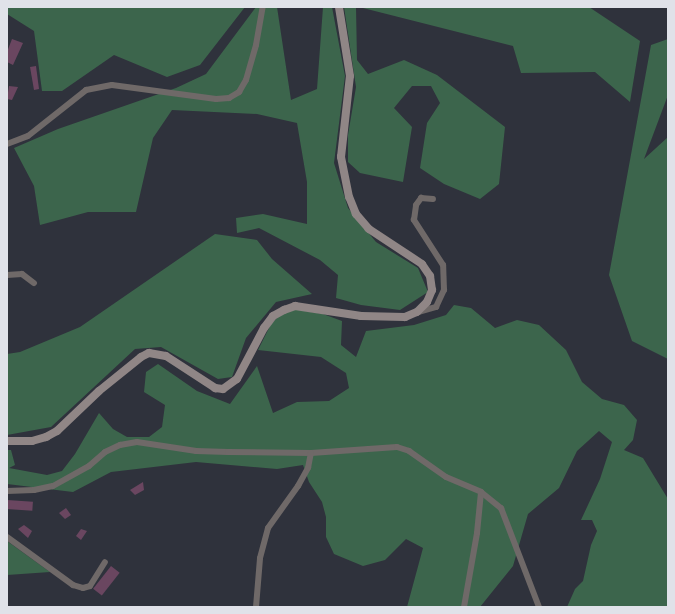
<!DOCTYPE html>
<style>
body{margin:0}
#map{position:relative;width:675px;height:614px;overflow:hidden;background:#2f323c;font-family:"Sofia Sans Condensed",sans-serif}
div>[style]{position:absolute}
.forest>*{inset:0;background:#3c654c}
.building>*{inset:0;background:#6a4660;transform-origin:0 0}
.minor>*{height:6px;margin:-3px;padding:0 3px;transform-origin:3px;border-radius:3px;background:#6f6968}
.secondary>*{height:8px;margin:-4px;padding:0 4px;transform-origin:4px;border-radius:4px;background:#908686}
span{translate:-50% -50%;white-space:nowrap;text-align:center;line-height:1.15;-webkit-text-stroke:3px #262832;paint-order:stroke}
.frame{position:absolute;inset:0;border:8px solid #e0e2e9;pointer-events:none}
</style>
<div id="map">
<div class="forest">
<div style="clip-path:polygon(7px 7px,245px 7px,200px 65px,167px 77px,114px 55px,62px 91px,42px 91px,34px 31px,7px 14px)"></div>
<div style="clip-path:polygon(256px 7px,277px 7px,291px 100px,317px 89px,323px 7px,332px 7px,345px 76px,334px 163px,348px 208px,376px 242px,418px 268px,428px 292px,400px 310px,361px 305px,336px 298px,338px 275px,320px 260px,259px 228px,237px 233px,236px 218px,263px 214px,307px 224px,307px 182px,297px 123px,257px 114px,172px 110px,153px 138px,136px 212px,88px 212px,40px 225px,34px 186px,14px 148px,58px 129px,176px 88px,206px 74px)"></div>
<div style="clip-path:polygon(344px 7px,356px 7px,357px 60px,368px 74px,404px 60px,437px 75px,505px 127px,499px 184px,480px 199px,444px 184px,420px 168px,427px 123px,440px 103px,431px 86px,412px 86px,394px 108px,412px 127px,403px 182px,360px 173px,348px 162px,348px 135px,356px 87px)"></div>
<div style="clip-path:polygon(359px 7px,589px 7px,640px 41px,630px 102px,595px 72px,521px 73px,513px 46px)"></div>
<div style="clip-path:polygon(668px 39px,668px 95px,644px 159px,668px 137px,668px 359px,632px 341px,609px 275px,651px 45px)"></div>
<div style="clip-path:polygon(215px 234px,257px 240px,272px 259px,312px 294px,276px 302px,246px 338px,232px 377px,218px 379px,161px 347px,135px 349px,51px 427px,7px 435px,7px 354px,20px 352px,80px 327px)"></div>
<div style="clip-path:polygon(454px 305px,471px 308px,495px 328px,517px 320px,539px 325px,566px 350px,582px 382px,602px 399px,624px 405px,637px 420px,633px 440px,624px 450px,643px 458px,668px 499px,668px 607px,567px 607px,575px 589px,583px 581px,591px 545px,597px 531px,592px 520px,581px 520px,600px 479px,612px 442px,599px 431px,577px 451px,559px 488px,528px 514px,513px 566px,480px 607px,407px 607px,423px 548px,406px 539px,385px 560px,363px 566px,334px 554px,326px 537px,326px 517px,322px 502px,309px 482px,303px 465px,277px 469px,196px 462px,111px 472px,73px 492px,7px 484px,7px 450px,11px 450px,15px 465px,9px 468px,47px 475px,62px 471px,75px 454px,99px 413px,113px 429px,127px 437px,149px 437px,162px 427px,165px 405px,144px 392px,146px 372px,158px 364px,197px 391px,230px 404px,257px 366px,273px 413px,297px 402px,329px 401px,349px 388px,346px 373px,321px 357px,258px 350px,271px 324px,287px 308px,323px 314px,342px 321px,341px 345px,356px 357px,366px 331px,414px 325px,446px 315px)"></div>
<div style="clip-path:polygon(7px 541px,50px 572px,7px 575px)"></div>
</div>
<div class="building">
<div style="clip-path:polygon(12px 39px,23px 43px,13px 65px,7px 62px,7px 52px)"></div>
<div style="clip-path:polygon(36px 66px,39px 89px,34px 90px,30px 67px)"></div>
<div style="clip-path:polygon(9px 86px,18px 87px,12px 100px,7px 99px)"></div>
<div style="clip-path:polygon(143px 482px,144px 490px,135px 495px,130px 490px)"></div>
<div style="left:7px;top:500px;width:26px;height:9px;rotate:4deg"></div>
<div style="clip-path:polygon(66px 508px,71px 515px,65px 519px,59px 513px)"></div>
<div style="clip-path:polygon(24px 525px,32px 531px,28px 538px,18px 529px)"></div>
<div style="clip-path:polygon(81px 529px,87px 531px,81px 540px,76px 536px)"></div>
<div style="left:111px;top:566px;width:11px;height:29px;rotate:38deg"></div>
</div>
<div class="minor">
<div style="left:7px;top:144px;width:22px;rotate:-21deg"></div>
<div style="left:28px;top:136px;width:74px;rotate:-38.4deg"></div>
<div style="left:86px;top:90px;width:26px;rotate:-11deg"></div>
<div style="left:112px;top:85px;width:105px;rotate:7.7deg"></div>
<div style="left:216px;top:99px;width:13px;rotate:-4deg"></div>
<div style="left:229px;top:98px;width:12px;rotate:-31deg"></div>
<div style="left:239px;top:92px;width:14px;rotate:-60deg"></div>
<div style="left:246px;top:80px;width:36px;rotate:-74deg"></div>
<div style="left:256px;top:45px;width:39px;rotate:-80deg"></div>
<div style="left:7px;top:275px;width:15px;rotate:-4deg"></div>
<div style="left:22px;top:274px;width:15px;rotate:37deg"></div>
<div style="left:418px;top:312px;width:19px;rotate:-16deg"></div>
<div style="left:436px;top:307px;width:19px;rotate:-65deg"></div>
<div style="left:444px;top:290px;width:25px;rotate:-92deg"></div>
<div style="left:443px;top:265px;width:54px;rotate:-122.8deg"></div>
<div style="left:414px;top:220px;width:15px;rotate:-82deg"></div>
<div style="left:416px;top:205px;width:9px;rotate:-54deg"></div>
<div style="left:421px;top:198px;width:12px;rotate:5deg"></div>
<div style="left:7px;top:491px;width:27px;rotate:-2deg"></div>
<div style="left:34px;top:490px;width:19px;rotate:-12deg"></div>
<div style="left:53px;top:486px;width:41px;rotate:-29.1deg"></div>
<div style="left:89px;top:466px;width:21px;rotate:-41deg"></div>
<div style="left:105px;top:452px;width:17px;rotate:-25deg"></div>
<div style="left:120px;top:445px;width:17px;rotate:-10deg"></div>
<div style="left:137px;top:442px;width:60px;rotate:8.7deg"></div>
<div style="left:196px;top:451px;width:32px;rotate:2deg"></div>
<div style="left:228px;top:452px;width:83px;rotate:0.7deg"></div>
<div style="left:311px;top:453px;width:86px;rotate:-4deg"></div>
<div style="left:397px;top:447px;width:13px;rotate:18deg"></div>
<div style="left:409px;top:451px;width:45px;rotate:35.1deg"></div>
<div style="left:446px;top:477px;width:38px;rotate:23deg"></div>
<div style="left:7px;top:537px;width:82px;rotate:36deg"></div>
<div style="left:73px;top:585px;width:10px;rotate:17deg"></div>
<div style="left:83px;top:588px;width:7px;rotate:-16deg"></div>
<div style="left:90px;top:586px;width:28px;rotate:-58deg"></div>
<div style="left:256px;top:607px;width:49px;rotate:-85.3deg"></div>
<div style="left:260px;top:558px;width:31px;rotate:-75deg"></div>
<div style="left:268px;top:528px;width:52px;rotate:-54.5deg"></div>
<div style="left:298px;top:486px;width:21px;rotate:-61deg"></div>
<div style="left:308px;top:468px;width:15px;rotate:-79deg"></div>
<div style="left:464px;top:607px;width:75px;rotate:-80deg"></div>
<div style="left:477px;top:533px;width:41px;rotate:-84.4deg"></div>
<div style="left:481px;top:492px;width:26px;rotate:39deg"></div>
<div style="left:501px;top:508px;width:106px;rotate:69deg"></div>
</div>
<div class="secondary">
<div style="left:7px;top:441px;width:25px"></div>
<div style="left:32px;top:441px;width:15px;rotate:-16deg"></div>
<div style="left:46px;top:437px;width:13px;rotate:-29deg"></div>
<div style="left:57px;top:431px;width:58px;rotate:-43.6deg"></div>
<div style="left:99px;top:391px;width:54px;rotate:-39deg"></div>
<div style="left:141px;top:357px;width:9px;rotate:-27deg"></div>
<div style="left:149px;top:353px;width:17px;rotate:10deg"></div>
<div style="left:166px;top:356px;width:59px;rotate:33.1deg"></div>
<div style="left:215px;top:388px;width:8px;rotate:7deg"></div>
<div style="left:223px;top:389px;width:17px;rotate:-36deg"></div>
<div style="left:237px;top:379px;width:58px;rotate:-62.1deg"></div>
<div style="left:264px;top:328px;width:15px;rotate:-53deg"></div>
<div style="left:273px;top:316px;width:13px;rotate:-29deg"></div>
<div style="left:284px;top:310px;width:12px;rotate:-20deg"></div>
<div style="left:295px;top:306px;width:67px;rotate:8.6deg"></div>
<div style="left:361px;top:316px;width:44px;rotate:1.3deg"></div>
<div style="left:405px;top:317px;width:13px;rotate:-23deg"></div>
<div style="left:417px;top:312px;width:14px;rotate:-45deg"></div>
<div style="left:427px;top:302px;width:13px;rotate:-67deg"></div>
<div style="left:432px;top:290px;width:14px;rotate:-98deg"></div>
<div style="left:430px;top:276px;width:14px;rotate:-124deg"></div>
<div style="left:422px;top:264px;width:64px;rotate:-146.6deg"></div>
<div style="left:369px;top:229px;width:20px;rotate:-131deg"></div>
<div style="left:356px;top:214px;width:18px;rotate:-112deg"></div>
<div style="left:349px;top:197px;width:41px;rotate:-101.3deg"></div>
<div style="left:341px;top:157px;width:81px;rotate:-83.7deg"></div>
<div style="left:350px;top:76px;width:70px;rotate:-99.1deg"></div>
</div>
<div class="frame"></div>
</div>
